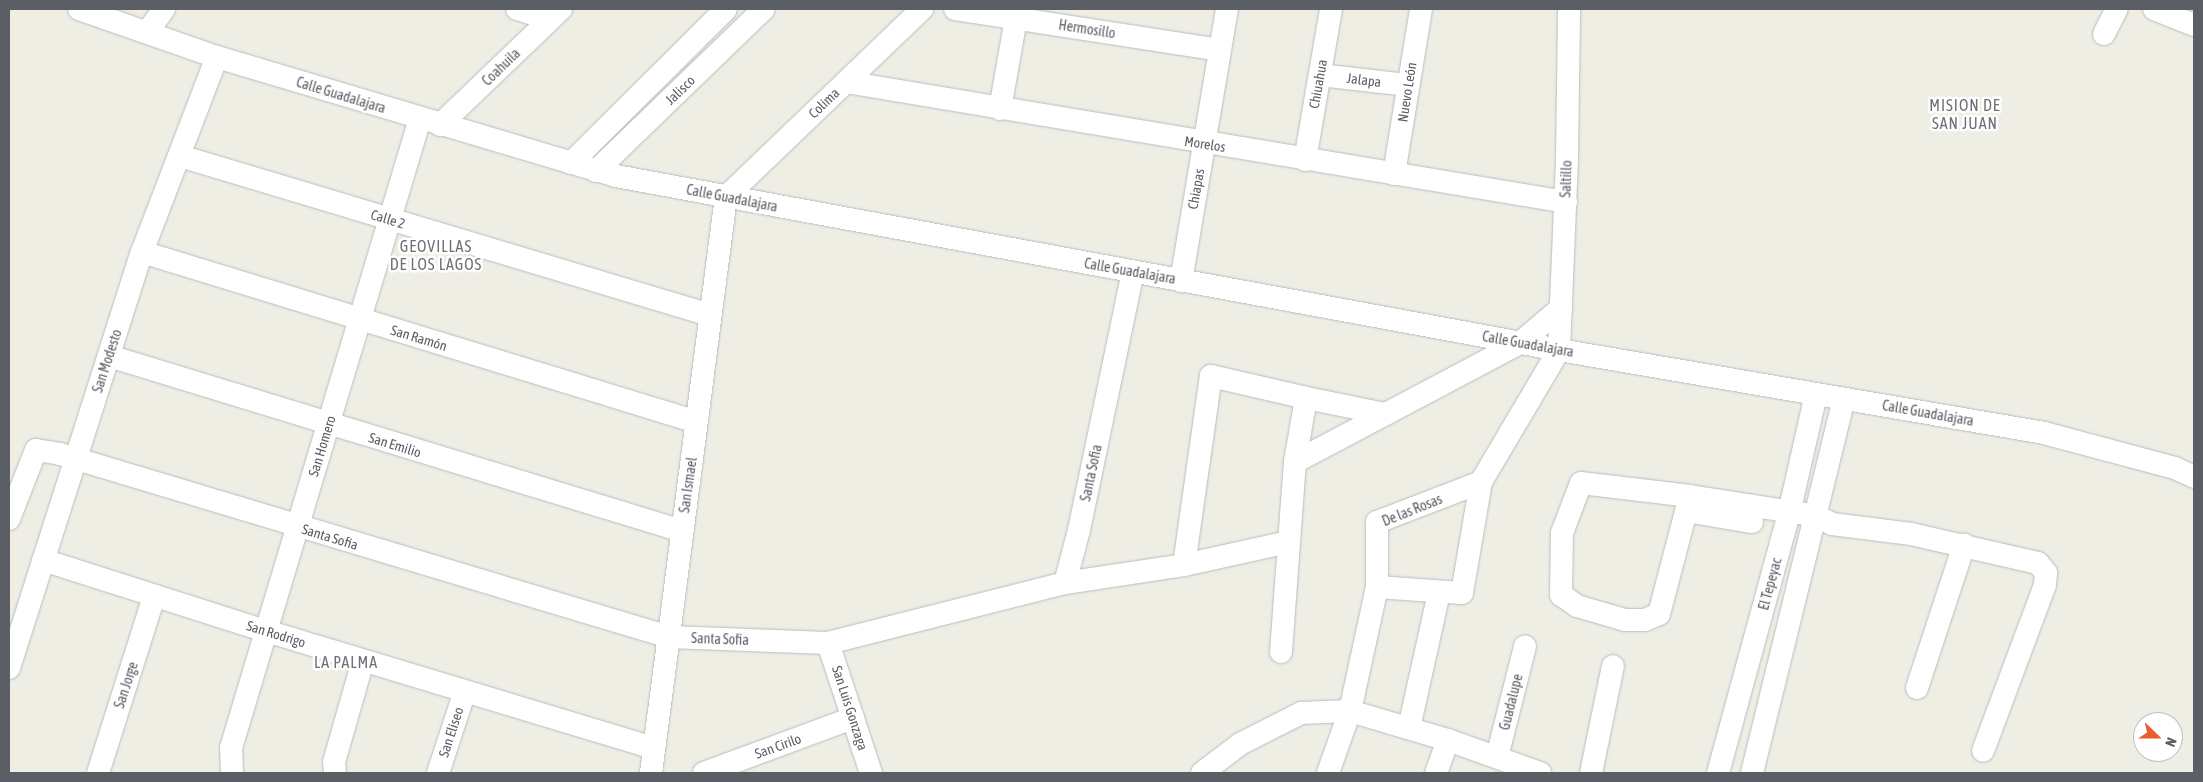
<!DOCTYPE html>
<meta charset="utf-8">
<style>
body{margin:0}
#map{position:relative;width:2203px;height:782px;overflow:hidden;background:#efeee4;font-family:"Asap Condensed",sans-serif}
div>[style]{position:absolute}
.roads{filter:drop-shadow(0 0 1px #b9bbc0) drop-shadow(0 0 1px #b9bbc0)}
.minor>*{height:22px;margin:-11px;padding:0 11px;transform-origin:11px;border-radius:11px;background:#fff}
span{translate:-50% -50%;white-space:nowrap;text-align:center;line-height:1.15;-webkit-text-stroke:5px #fff;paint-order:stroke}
.street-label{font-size:14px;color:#5c5e65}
.quarter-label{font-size:16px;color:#6d7077;letter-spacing:1px}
.frame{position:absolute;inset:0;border:10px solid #5c5e65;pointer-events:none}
.north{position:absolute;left:2133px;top:712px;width:50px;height:50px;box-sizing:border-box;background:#fff;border:1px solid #bebfc1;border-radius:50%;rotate:112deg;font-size:14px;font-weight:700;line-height:20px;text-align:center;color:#5c5e65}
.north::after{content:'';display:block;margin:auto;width:18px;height:22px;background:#e95d30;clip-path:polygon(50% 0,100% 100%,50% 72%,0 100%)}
</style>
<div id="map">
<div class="roads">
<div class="minor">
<div style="left:79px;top:9px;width:146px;rotate:19.2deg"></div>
<div style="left:217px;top:57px;width:416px;rotate:16.6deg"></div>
<div style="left:616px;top:176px;width:959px;rotate:10.45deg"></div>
<div style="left:1559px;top:350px;width:492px;rotate:9.7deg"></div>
<div style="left:2044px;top:433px;width:136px;rotate:15deg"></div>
<div style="left:2175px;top:468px;width:21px;rotate:25deg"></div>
<div style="left:517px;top:9px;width:34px;rotate:17deg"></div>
<div style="left:955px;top:9px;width:268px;rotate:8.8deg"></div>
<div style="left:2154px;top:9px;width:43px;rotate:21.8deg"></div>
<div style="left:148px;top:31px;width:27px;rotate:-54deg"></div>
<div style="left:2104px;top:34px;width:28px;rotate:-63deg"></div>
<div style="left:1320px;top:75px;width:89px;rotate:6.5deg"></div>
<div style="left:846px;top:82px;width:730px;rotate:9.46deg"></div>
<div style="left:1000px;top:109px;width:92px;rotate:-80deg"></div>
<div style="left:440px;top:125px;width:168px;rotate:-43.8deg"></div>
<div style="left:180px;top:156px;width:553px;rotate:16.7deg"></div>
<div style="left:1305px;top:160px;width:153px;rotate:-80.2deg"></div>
<div style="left:571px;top:163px;width:218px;rotate:-44.8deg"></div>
<div style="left:596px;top:171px;width:233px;rotate:-44deg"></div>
<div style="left:1394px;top:174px;width:167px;rotate:-80.7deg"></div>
<div style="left:142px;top:252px;width:580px;rotate:17.03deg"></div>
<div style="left:1181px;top:281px;width:276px;rotate:-80.4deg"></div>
<div style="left:109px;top:356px;width:599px;rotate:16.98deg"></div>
<div style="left:1306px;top:398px;width:81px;rotate:11.4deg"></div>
<div style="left:1690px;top:496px;width:122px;rotate:104.7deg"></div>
<div style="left:1659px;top:614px;width:15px;rotate:157deg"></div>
<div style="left:1645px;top:620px;width:20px;rotate:180deg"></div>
<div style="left:1625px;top:620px;width:50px;rotate:-163.7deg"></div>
<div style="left:1577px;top:606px;width:19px;rotate:-145deg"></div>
<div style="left:1561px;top:595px;width:62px;rotate:-89.1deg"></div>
<div style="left:1562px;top:533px;width:53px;rotate:-69.2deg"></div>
<div style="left:1581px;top:483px;width:110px;rotate:6.8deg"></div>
<div style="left:1690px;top:496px;width:129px;rotate:8.9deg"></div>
<div style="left:1817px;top:516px;width:17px;rotate:28deg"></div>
<div style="left:1832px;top:524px;width:80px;rotate:7.2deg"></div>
<div style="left:1911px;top:534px;width:130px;rotate:12.9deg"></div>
<div style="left:2038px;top:563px;width:13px;rotate:51deg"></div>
<div style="left:2046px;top:573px;width:12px;rotate:95deg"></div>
<div style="left:2045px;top:585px;width:177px;rotate:110.5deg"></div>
<div style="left:1686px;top:511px;width:67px;rotate:9.5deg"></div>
<div style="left:9px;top:519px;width:74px;rotate:-68.6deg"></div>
<div style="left:36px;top:450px;width:24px;rotate:9deg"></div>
<div style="left:60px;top:454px;width:636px;rotate:16.73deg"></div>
<div style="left:669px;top:637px;width:159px;rotate:2.2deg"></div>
<div style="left:828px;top:643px;width:244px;rotate:-14.2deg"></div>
<div style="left:1065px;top:583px;width:55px;rotate:-75.2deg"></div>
<div style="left:1079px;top:530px;width:264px;rotate:-78.2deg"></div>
<div style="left:43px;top:560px;width:234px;rotate:17.7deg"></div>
<div style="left:266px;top:631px;width:405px;rotate:16.8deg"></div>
<div style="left:1184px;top:565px;width:107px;rotate:-12.4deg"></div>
<div style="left:1065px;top:583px;width:120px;rotate:-8.6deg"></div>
<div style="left:1184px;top:565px;width:191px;rotate:-81.9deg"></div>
<div style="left:1211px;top:376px;width:98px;rotate:13deg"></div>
<div style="left:1306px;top:398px;width:65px;rotate:99.8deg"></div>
<div style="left:1295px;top:462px;width:255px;rotate:-27.9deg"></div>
<div style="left:1520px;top:343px;width:54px;rotate:-40.5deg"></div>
<div style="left:1377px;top:587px;width:85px;rotate:4deg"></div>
<div style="left:1462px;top:593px;width:113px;rotate:-80.3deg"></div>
<div style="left:1481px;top:482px;width:153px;rotate:-59.4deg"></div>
<div style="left:1559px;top:350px;width:192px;rotate:-87.6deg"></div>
<div style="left:1567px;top:158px;width:149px;rotate:-89.2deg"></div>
<div style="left:828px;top:643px;width:137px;rotate:71.7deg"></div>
<div style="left:1281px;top:652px;width:191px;rotate:-85.8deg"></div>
<div style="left:9px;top:668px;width:437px;rotate:-72.3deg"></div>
<div style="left:142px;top:252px;width:209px;rotate:-69deg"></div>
<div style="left:1917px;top:688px;width:151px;rotate:-71.8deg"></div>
<div style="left:1409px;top:728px;width:138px;rotate:-77.5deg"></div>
<div style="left:1497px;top:757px;width:114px;rotate:-75.8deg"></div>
<div style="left:98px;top:773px;width:186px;rotate:-72.4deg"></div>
<div style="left:232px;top:773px;width:25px;rotate:-92deg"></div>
<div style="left:231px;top:748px;width:657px;rotate:-73.28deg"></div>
<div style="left:335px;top:773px;width:11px;rotate:-95deg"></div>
<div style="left:334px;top:762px;width:105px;rotate:-74deg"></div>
<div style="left:438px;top:773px;width:86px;rotate:-71.8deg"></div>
<div style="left:651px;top:773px;width:581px;rotate:-82.58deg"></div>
<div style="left:726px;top:197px;width:272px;rotate:-43.8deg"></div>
<div style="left:704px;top:773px;width:159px;rotate:-20.3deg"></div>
<div style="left:1202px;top:773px;width:48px;rotate:-37.3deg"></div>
<div style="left:1240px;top:744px;width:68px;rotate:-26.9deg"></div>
<div style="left:1301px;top:713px;width:49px;rotate:-2.3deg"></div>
<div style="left:1350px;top:711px;width:102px;rotate:16.5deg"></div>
<div style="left:1448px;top:740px;width:98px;rotate:19.7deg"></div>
<div style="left:1328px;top:773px;width:66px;rotate:-70.5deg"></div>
<div style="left:1350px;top:711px;width:127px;rotate:-77.7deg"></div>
<div style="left:1377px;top:587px;width:65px;rotate:-90deg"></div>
<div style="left:1377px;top:522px;width:111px;rotate:-21deg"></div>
<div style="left:1436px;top:773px;width:35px;rotate:-70deg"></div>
<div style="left:1591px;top:773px;width:109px;rotate:-78.4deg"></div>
<div style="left:1718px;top:773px;width:270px;rotate:-74.7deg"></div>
<div style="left:1789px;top:513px;width:122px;rotate:-77.2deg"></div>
<div style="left:1752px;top:773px;width:385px;rotate:-76.2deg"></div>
</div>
</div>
<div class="street-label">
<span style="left:1087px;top:29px;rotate:9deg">Hermosillo</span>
<span style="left:501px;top:67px;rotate:-44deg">Coahuila</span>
<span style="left:1364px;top:80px;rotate:7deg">Jalapa</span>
<span style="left:1318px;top:84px;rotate:-80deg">Chiuahua</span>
<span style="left:680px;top:90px;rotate:-44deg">Jalisco</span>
<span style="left:1407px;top:92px;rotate:-81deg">Nuevo León</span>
<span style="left:341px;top:95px;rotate:17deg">Calle Guadalajara</span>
<span style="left:824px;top:103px;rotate:-44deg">Colima</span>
<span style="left:1205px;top:144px;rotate:9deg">Morelos</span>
<span style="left:1566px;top:179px;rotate:-88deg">Saltillo</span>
<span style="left:1196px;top:189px;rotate:-80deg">Chiapas</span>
<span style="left:732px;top:198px;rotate:11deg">Calle Guadalajara</span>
<span style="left:388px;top:219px;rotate:17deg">Calle 2</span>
<span style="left:1130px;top:271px;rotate:10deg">Calle Guadalajara</span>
<span style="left:419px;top:338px;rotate:17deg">San Ramón</span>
<span style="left:1528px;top:344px;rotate:10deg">Calle Guadalajara</span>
<span style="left:107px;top:361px;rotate:-72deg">San Modesto</span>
<span style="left:1928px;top:413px;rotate:10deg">Calle Guadalajara</span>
<span style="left:395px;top:445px;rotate:17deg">San Emilio</span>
<span style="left:322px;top:446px;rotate:-73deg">San Homero</span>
<span style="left:1091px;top:473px;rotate:-78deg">Santa Sofia</span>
<span style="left:688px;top:485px;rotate:-82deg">San Ismael</span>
<span style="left:1412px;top:510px;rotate:-22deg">De las Rosas</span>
<span style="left:330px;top:537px;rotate:17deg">Santa Sofia</span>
<span style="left:1770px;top:584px;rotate:-75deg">El Tepeyac</span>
<span style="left:276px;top:634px;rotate:17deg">San Rodrigo</span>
<span style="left:720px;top:639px;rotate:2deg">Santa Sofia</span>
<span style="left:126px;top:685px;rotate:-72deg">San Jorge</span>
<span style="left:1511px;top:702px;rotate:-76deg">Guadalupe</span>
<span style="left:850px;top:708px;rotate:72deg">San Luis Gonzaga</span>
<span style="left:451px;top:732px;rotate:-72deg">San Eliseo</span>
<span style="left:778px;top:746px;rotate:-20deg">San Cirilo</span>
</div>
<div class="quarter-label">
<span style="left:1965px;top:114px">MISION DE<br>SAN JUAN</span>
<span style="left:436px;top:255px">GEOVILLAS<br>DE LOS LAGOS</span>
<span style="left:346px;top:662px">LA PALMA</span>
</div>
<div class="frame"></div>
<div class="north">N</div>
</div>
